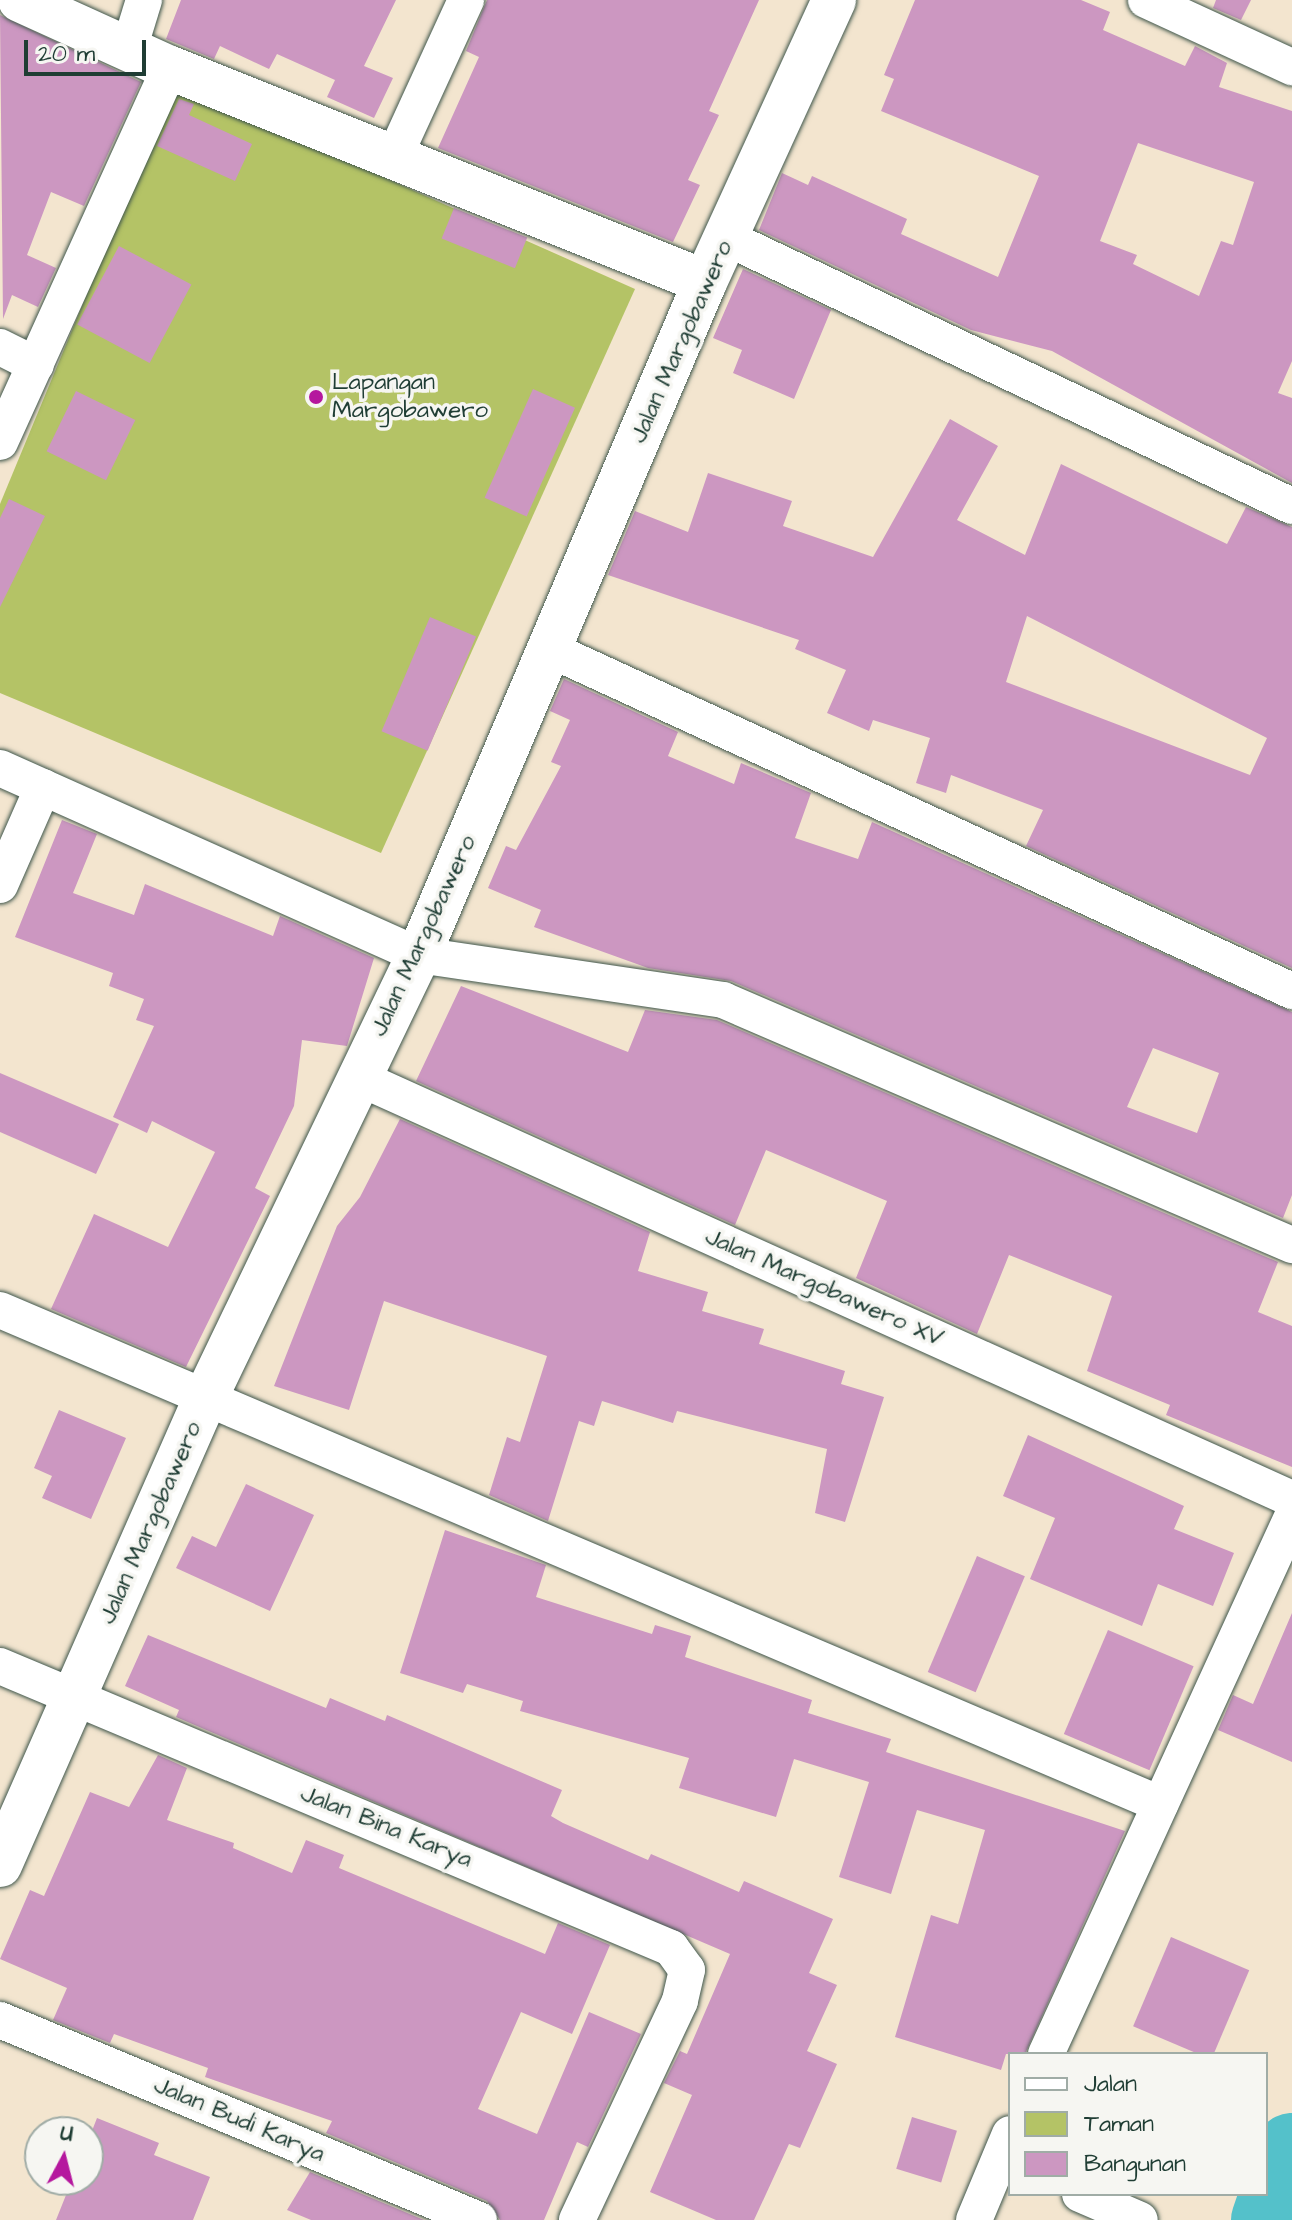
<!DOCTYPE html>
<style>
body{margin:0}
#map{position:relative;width:1292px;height:2220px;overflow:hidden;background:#f3e5cf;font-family:"Architects Daughter",sans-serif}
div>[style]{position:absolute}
.green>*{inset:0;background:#b4c366}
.river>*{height:74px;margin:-37px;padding:0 37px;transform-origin:37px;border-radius:37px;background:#54c1ca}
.building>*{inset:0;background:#cc97c1;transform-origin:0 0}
.roads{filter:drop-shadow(0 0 2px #3f564b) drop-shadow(0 0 2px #3f564b)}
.minor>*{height:36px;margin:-18px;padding:0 18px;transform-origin:18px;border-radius:18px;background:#fff}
.tertiary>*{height:44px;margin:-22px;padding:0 22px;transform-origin:22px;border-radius:22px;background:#fff}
.dots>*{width:22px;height:22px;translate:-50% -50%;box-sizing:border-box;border:4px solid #f6f6f2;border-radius:50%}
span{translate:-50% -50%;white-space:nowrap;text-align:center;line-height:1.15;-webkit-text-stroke:7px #f6f6f2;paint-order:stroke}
.street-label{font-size:24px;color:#1f3d34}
.poi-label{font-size:24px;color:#1f3d34}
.left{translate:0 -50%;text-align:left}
.legend{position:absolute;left:1008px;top:2052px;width:260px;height:144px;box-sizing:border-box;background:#f6f6f2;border:2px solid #a0aca6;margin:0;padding:10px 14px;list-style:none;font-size:24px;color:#1f3d34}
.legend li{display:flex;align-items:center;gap:16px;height:40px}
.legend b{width:40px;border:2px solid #a0aca6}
.north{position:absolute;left:24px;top:2116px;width:80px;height:80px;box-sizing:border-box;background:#f6f6f2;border:2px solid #a0aca6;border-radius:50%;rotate:7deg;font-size:22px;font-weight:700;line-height:32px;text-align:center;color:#1f3d34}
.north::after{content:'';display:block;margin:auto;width:28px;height:36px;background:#b5179e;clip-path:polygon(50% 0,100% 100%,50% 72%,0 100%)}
.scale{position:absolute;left:24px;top:40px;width:122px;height:36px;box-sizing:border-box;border:4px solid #1f3d34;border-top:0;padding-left:10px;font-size:24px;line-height:28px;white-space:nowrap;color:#1f3d34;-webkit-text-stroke:6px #f6f6f2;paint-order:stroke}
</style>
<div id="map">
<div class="green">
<div style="clip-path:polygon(174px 84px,635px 289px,381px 853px,0 693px,0 504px)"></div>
</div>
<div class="river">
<div style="left:1268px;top:2220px;width:74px;rotate:-71.1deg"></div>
</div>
<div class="building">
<div style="clip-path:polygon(181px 0,396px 0,364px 66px,393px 78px,374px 118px,327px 97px,335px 80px,277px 54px,269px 69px,220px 46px,214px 59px,166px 39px)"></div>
<div style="clip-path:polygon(487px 0,759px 0,709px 111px,719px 115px,688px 180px,700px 185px,673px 242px,438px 148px,479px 57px,466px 51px)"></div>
<div style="clip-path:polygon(evenodd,915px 0,1081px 0,1110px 12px,1103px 30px,1185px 66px,1195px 46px,1227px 63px,1219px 87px,1292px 111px,1292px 361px,1278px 393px,1292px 398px,1292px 483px,1052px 351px,971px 330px,759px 230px,782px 173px,808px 185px,812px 176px,907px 219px,901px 234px,998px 277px,1039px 176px,881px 111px,894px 79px,884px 75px,915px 0,1138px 143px,1254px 182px,1233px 245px,1221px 241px,1199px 296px,1133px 264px,1137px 255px,1100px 241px,1138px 143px)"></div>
<div style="clip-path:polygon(1216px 0,1251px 0,1241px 20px,1213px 8px)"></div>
<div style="clip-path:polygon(0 15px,141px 82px,84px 206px,51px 192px,27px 255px,56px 268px,38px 307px,12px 295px,3px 319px)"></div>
<div style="clip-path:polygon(179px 99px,194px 104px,189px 115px,252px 144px,235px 181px,157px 146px)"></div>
<div style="left:454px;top:208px;width:79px;height:33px;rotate:22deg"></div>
<div style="left:119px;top:246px;width:82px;height:89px;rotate:28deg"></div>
<div style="clip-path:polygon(743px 269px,831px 310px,794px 399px,733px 373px,742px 350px,713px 338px)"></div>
<div style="left:533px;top:389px;width:46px;height:119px;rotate:24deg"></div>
<div style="left:76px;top:391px;width:66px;height:67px;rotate:26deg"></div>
<div style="clip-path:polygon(evenodd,950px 419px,998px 446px,957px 520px,1025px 555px,1061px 464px,1227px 544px,1246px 507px,1292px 527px,1292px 968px,1026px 846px,1043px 810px,951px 775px,946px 793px,916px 783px,930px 738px,873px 720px,869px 731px,827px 713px,846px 670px,795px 649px,799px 640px,608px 575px,635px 511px,688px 532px,708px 473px,792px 501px,783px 526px,873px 557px,950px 419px,1027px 616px,1267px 738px,1250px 775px,1006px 682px,1027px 616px)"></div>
<div style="clip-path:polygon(9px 499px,45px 516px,0 607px,0 518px)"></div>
<div style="left:430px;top:617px;width:50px;height:124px;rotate:23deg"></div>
<div style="clip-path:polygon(evenodd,564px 679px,678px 732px,668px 756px,734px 784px,741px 763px,811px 793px,795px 838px,858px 859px,872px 822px,1292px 1012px,1292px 1195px,1283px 1218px,731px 981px,648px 968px,534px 927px,541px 910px,488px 888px,506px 846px,516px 850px,561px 766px,551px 762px,570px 720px,550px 711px,564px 679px,1153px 1048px,1219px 1073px,1197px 1133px,1127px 1107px,1153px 1048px)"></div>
<div style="clip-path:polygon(62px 820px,97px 834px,73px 893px,134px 915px,145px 884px,273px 936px,280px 916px,374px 958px,347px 1046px,302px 1040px,294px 1106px,255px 1188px,270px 1196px,186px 1367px,51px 1309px,94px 1214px,168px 1247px,215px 1152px,152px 1121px,147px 1133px,113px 1117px,154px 1026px,136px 1020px,144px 999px,109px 986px,113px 973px,15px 937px)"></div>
<div style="clip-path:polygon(461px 986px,628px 1052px,645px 1010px,717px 1020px,1278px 1262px,1258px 1312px,1292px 1326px,1292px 1467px,1166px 1415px,1170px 1405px,1087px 1371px,1112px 1296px,1009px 1255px,977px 1334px,856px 1278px,887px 1201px,766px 1150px,735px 1225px,416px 1081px)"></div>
<div style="clip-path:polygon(0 1073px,119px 1124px,96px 1174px,0 1132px)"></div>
<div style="clip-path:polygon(400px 1119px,650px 1232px,638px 1271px,708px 1292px,702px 1311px,764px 1329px,759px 1344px,845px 1371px,841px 1384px,884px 1397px,845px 1522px,815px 1513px,827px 1449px,677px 1411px,673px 1423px,602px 1401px,594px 1426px,579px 1421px,548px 1521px,489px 1495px,507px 1437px,520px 1442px,547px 1356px,384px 1301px,349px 1410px,274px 1386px,337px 1226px,360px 1197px)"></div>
<div style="clip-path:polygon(59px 1410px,126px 1438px,91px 1519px,42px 1498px,52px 1476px,34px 1468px)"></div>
<div style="clip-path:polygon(1028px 1435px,1184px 1506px,1174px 1529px,1234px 1553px,1213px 1606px,1158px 1584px,1142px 1626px,1030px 1579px,1055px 1518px,1003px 1496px)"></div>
<div style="clip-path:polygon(246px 1484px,314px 1515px,270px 1611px,176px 1568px,192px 1536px,216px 1547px)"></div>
<div style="clip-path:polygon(445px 1530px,546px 1565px,536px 1597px,652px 1634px,655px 1625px,691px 1636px,685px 1657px,812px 1700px,808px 1713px,891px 1739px,886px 1752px,1125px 1831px,1025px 2054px,1006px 2054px,1001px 2070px,895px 2037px,931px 1915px,958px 1924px,985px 1830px,917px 1810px,891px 1894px,839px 1877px,869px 1782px,794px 1759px,776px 1817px,679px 1788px,689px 1758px,520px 1711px,523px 1701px,467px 1684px,463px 1693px,400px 1673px)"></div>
<div style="left:977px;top:1556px;width:52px;height:126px;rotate:23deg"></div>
<div style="clip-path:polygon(1292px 1613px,1292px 1762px,1218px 1730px,1233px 1695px,1253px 1704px)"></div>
<div style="left:1108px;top:1630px;width:93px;height:113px;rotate:23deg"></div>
<div style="clip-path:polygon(148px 1635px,326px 1708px,330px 1698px,385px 1721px,387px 1715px,562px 1790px,551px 1816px,563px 1823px,648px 1860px,651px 1854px,739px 1892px,744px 1881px,833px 1919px,809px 1973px,837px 1985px,807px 2051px,837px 2064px,800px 2148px,789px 2144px,754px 2220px,716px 2220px,650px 2192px,692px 2095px,664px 2083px,680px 2051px,687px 2054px,730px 1954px,176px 1717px,179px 1710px,125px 1686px)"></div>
<div style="clip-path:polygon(158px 1755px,187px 1768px,167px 1820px,234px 1843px,233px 1848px,292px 1873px,306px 1840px,344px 1855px,339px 1868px,545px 1954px,558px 1923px,610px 1945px,572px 2034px,521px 2012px,478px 2109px,537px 2134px,589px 2012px,641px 2034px,588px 2147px,577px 2142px,544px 2220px,500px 2220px,487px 2201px,326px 2133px,332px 2121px,205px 2077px,208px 2068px,114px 2034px,110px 2043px,53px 2020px,67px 1988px,0 1959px,30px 1890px,44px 1896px,90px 1792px,129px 1807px)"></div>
<div style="left:1171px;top:1937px;width:85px;height:97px;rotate:23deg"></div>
<div style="left:912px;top:2117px;width:47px;height:54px;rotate:17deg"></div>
<div style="clip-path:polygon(97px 2118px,159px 2143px,154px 2155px,210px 2177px,193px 2220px,56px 2220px,72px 2180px,88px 2180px,88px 2141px)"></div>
<div style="clip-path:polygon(310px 2172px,424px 2220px,311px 2220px,287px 2210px)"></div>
</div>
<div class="roads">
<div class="minor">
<div style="left:1146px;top:0;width:161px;rotate:24.7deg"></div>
<div style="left:129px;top:49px;width:51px;rotate:-73deg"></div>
<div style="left:396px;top:153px;width:168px;rotate:-65.4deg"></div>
<div style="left:727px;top:238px;width:625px;rotate:25.38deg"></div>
<div style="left:0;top:347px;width:40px;rotate:26.6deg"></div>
<div style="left:0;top:442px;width:411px;rotate:-65.6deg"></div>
<div style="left:551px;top:650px;width:816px;rotate:24.71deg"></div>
<div style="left:0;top:768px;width:459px;rotate:24.1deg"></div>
<div style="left:419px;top:955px;width:307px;rotate:8.4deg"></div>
<div style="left:723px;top:1000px;width:620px;rotate:23.3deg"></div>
<div style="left:0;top:885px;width:107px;rotate:-66.3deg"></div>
<div style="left:357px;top:1077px;width:1026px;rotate:24.29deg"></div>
<div style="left:0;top:1310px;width:1261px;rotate:23.07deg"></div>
<div style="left:0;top:1666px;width:728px;rotate:22.8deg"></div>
<div style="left:671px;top:1948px;width:27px;rotate:54deg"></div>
<div style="left:687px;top:1970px;width:32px;rotate:103deg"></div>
<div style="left:680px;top:2001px;width:242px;rotate:115.2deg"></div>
<div style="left:0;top:2020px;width:519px;rotate:22.66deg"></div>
<div style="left:1046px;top:2054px;width:591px;rotate:-65.39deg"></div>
<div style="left:1080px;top:2194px;width:65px;rotate:23.4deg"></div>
<div style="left:974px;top:2220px;width:93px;rotate:-67.3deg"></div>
</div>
<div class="tertiary">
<div style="left:20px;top:0;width:165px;rotate:24.4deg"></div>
<div style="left:170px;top:68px;width:576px;rotate:21.8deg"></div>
<div style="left:0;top:1865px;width:509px;rotate:-66.25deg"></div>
<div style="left:205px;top:1399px;width:493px;rotate:-64.3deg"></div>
<div style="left:419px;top:955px;width:731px;rotate:-66.98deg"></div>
<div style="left:705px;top:282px;width:310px;rotate:-65.4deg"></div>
</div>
</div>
<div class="dots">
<div style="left:316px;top:397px;background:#b5179e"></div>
</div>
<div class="street-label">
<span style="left:682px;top:342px;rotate:-66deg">Jalan Margobawero</span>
<span style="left:424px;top:936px;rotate:-65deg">Jalan Margobawero</span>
<span style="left:824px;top:1288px;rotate:24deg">Jalan Margobawero XV</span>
<span style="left:151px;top:1523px;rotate:-66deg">Jalan Margobawero</span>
<span style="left:386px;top:1827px;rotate:22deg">Jalan Bina Karya</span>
<span style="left:239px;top:2120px;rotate:23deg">Jalan Budi Karya</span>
</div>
<div class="poi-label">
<span class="left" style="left:332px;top:397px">Lapangan<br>Margobawero</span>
</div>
<ul class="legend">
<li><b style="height:10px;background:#fff"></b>Jalan</li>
<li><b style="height:22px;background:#b4c366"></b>Taman</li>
<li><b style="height:22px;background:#cc97c1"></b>Bangunan</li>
</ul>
<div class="north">U</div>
<div class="scale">20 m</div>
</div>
